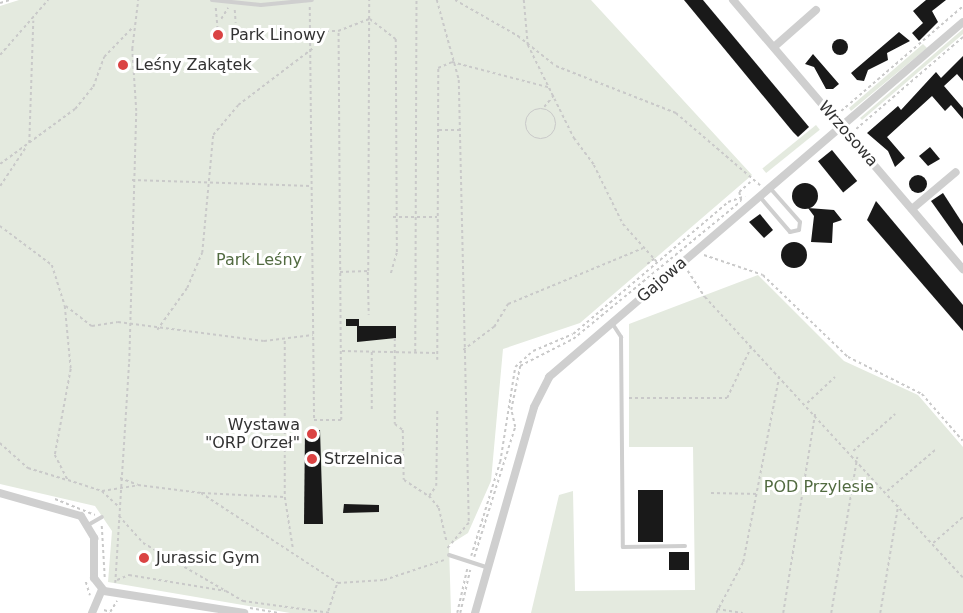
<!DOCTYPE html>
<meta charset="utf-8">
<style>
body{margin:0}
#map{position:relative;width:963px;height:613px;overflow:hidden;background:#fff;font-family:"DejaVu Sans",sans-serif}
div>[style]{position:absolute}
.green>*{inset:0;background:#e4eadf;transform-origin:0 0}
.building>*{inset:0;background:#191919;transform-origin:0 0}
.round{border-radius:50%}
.path>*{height:1.5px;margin-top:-0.75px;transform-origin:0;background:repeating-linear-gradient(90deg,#c9c9c9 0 3px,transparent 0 6px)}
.path>.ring{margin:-0.75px;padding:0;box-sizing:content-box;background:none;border:1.5px solid #c9c9c9;border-radius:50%}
.lane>*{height:4px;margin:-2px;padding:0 2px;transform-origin:2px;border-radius:2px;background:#cfcfcf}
.street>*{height:8px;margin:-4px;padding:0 4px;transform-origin:4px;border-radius:4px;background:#cfcfcf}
.dots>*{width:16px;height:16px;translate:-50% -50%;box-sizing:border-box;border:3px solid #fff;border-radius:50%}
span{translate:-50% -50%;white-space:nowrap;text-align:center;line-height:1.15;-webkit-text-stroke:6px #fff;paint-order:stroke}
.poi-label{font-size:16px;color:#323232}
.left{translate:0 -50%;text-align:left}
.right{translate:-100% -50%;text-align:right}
.street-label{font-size:16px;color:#323232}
.park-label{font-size:16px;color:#526b41}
</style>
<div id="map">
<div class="green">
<div style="clip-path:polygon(19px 0,591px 0,752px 175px,580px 323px,503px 349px,491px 481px,468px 533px,449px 545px,451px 613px,290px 613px,108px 582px,112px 531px,95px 506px,0 484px,0 6px)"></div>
<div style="clip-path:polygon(963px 29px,963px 34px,862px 120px,860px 118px)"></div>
<div style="clip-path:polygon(923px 44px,927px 48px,851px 111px,849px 108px)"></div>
<div style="left:816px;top:125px;width:6px;height:69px;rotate:51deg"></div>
<div style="clip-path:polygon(758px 275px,844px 361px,918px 395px,963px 447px,963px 613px,531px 613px,559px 495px,573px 491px,575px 591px,695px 590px,693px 447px,629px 447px,629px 324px)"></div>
</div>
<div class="building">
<div style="clip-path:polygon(684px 0,703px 0,809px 127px,798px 137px,793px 132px)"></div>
<div style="clip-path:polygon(926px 0,946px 0,932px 11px,938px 22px,919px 41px,912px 33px,923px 23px,913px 11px)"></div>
<div style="clip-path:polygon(899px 32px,910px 41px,887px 53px,888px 60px,868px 70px,864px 81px,857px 80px,851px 73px)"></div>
<div class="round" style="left:832px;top:39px;width:16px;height:16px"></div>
<div style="clip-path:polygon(813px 54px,839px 84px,833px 89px,826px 89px,814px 67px,805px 64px)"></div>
<div style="clip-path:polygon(963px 56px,963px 81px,957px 74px,944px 86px,963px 108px,963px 119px,951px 105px,945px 111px,932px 96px,887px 137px,905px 158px,895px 167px,888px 151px,867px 133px,898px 106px,901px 110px,936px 72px,941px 78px)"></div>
<div style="clip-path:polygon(930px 147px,940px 159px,928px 166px,919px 156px)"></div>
<div style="left:832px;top:150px;width:40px;height:18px;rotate:51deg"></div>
<div class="round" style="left:909px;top:175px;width:18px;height:18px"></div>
<div class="round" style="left:792px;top:183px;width:26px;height:26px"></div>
<div style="clip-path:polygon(943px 193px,963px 224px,963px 246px,931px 201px)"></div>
<div style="clip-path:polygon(876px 201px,963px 305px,963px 331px,867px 220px)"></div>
<div style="clip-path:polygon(808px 208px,834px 210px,842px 220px,833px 223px,832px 243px,811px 242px,814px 216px)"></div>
<div style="clip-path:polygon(760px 214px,773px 230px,764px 238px,749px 222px)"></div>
<div class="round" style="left:781px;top:242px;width:26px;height:26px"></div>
<div style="clip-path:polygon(346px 319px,359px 319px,359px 326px,396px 326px,396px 338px,357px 342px,357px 326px,346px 326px)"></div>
<div style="clip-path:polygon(305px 430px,320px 430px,323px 524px,304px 524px)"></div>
<div style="left:638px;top:490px;width:25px;height:52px"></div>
<div style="clip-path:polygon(344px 504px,379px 505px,379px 512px,343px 513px)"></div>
<div style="left:669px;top:552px;width:20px;height:18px"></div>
</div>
<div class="path">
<div style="left:437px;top:0;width:83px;rotate:74.6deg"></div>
<div style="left:459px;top:80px;width:443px;rotate:88.7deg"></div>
<div style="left:469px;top:523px;width:34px;rotate:130deg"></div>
<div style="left:455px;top:0;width:73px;rotate:29.7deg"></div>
<div style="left:518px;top:36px;width:48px;rotate:38.3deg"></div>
<div style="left:556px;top:66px;width:129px;rotate:21.4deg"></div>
<div style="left:676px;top:113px;width:111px;rotate:40.6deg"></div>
<div style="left:524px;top:0;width:45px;rotate:84.9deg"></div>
<div style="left:528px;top:45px;width:104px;rotate:63.7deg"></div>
<div style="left:574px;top:138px;width:34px;rotate:53deg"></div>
<div style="left:594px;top:165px;width:66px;rotate:63.8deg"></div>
<div style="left:623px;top:224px;width:51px;rotate:48.2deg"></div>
<div style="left:0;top:3px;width:10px;rotate:-17deg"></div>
<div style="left:310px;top:7px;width:413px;rotate:89.4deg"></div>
<div style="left:314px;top:420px;width:27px"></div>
<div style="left:341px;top:420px;width:389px;rotate:-90.4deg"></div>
<div style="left:216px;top:8px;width:24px;rotate:85deg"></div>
<div style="left:235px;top:10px;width:13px;rotate:86deg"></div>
<div style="left:221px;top:19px;width:13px;rotate:-58deg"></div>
<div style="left:314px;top:31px;width:24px"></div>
<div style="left:338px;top:31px;width:34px;rotate:-21deg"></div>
<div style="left:370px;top:19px;width:33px;rotate:38deg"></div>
<div style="left:396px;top:39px;width:214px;rotate:89.7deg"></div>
<div style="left:397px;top:253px;width:22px;rotate:106deg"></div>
<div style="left:0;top:55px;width:73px;rotate:-48.9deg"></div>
<div style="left:544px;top:107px;width:16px;rotate:-50deg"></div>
<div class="ring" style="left:526px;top:109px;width:28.5px;height:28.5px"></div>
<div style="left:841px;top:111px;width:161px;rotate:-40.7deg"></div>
<div style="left:856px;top:129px;width:141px;rotate:-40.7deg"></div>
<div style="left:439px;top:130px;width:22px"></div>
<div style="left:29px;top:143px;width:122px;rotate:-88.1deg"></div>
<div style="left:0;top:164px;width:93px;rotate:-36.3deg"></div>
<div style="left:75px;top:109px;width:28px;rotate:-51deg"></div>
<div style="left:93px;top:87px;width:32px;rotate:-70deg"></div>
<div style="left:104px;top:57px;width:42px;rotate:-46deg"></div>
<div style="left:132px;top:180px;width:178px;rotate:1.9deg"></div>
<div style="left:0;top:186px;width:47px;rotate:-56.3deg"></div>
<div style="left:393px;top:217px;width:44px"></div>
<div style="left:0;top:226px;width:65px;rotate:36.9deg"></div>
<div style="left:52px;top:265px;width:43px;rotate:72.4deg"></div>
<div style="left:65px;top:306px;width:63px;rotate:84.6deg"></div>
<div style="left:71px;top:369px;width:87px;rotate:100.5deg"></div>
<div style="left:55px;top:455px;width:28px;rotate:63deg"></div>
<div style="left:68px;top:480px;width:36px;rotate:18deg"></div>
<div style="left:102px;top:491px;width:22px;rotate:43deg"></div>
<div style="left:704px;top:255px;width:62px;rotate:18.7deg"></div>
<div style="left:763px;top:275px;width:118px;rotate:44deg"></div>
<div style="left:848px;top:357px;width:83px;rotate:26.6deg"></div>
<div style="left:922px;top:394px;width:62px;rotate:48.9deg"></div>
<div style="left:647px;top:264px;width:9px;rotate:-36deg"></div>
<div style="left:688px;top:271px;width:31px;rotate:57deg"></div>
<div style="left:705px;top:297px;width:381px;rotate:47.4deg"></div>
<div style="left:340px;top:272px;width:28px;rotate:-2deg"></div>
<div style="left:368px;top:271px;width:271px;rotate:-89.8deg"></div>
<div style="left:368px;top:272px;width:43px;rotate:88.7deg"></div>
<div style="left:66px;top:306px;width:33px;rotate:38deg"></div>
<div style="left:92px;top:326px;width:26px;rotate:-9deg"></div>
<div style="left:118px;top:322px;width:147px;rotate:7.4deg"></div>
<div style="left:264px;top:341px;width:49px;rotate:-7deg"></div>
<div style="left:157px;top:330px;width:52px;rotate:-54.5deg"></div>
<div style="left:187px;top:288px;width:38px;rotate:-67deg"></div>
<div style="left:202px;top:253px;width:119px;rotate:-84.7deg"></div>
<div style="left:213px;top:135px;width:39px;rotate:-50deg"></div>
<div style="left:238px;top:105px;width:94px;rotate:-37.2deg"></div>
<div style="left:395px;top:338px;width:86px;rotate:90deg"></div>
<div style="left:395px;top:424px;width:10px;rotate:37deg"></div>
<div style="left:403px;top:430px;width:50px;rotate:88.9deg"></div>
<div style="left:404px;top:480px;width:30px;rotate:33deg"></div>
<div style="left:429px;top:496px;width:12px;rotate:-55deg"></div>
<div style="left:436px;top:486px;width:75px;rotate:-89.2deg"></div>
<div style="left:285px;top:341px;width:156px;rotate:90deg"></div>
<div style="left:285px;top:497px;width:52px;rotate:81.1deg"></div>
<div style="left:463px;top:350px;width:39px;rotate:-37deg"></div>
<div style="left:494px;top:327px;width:27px;rotate:-59deg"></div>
<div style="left:508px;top:304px;width:146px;rotate:-22.5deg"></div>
<div style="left:342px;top:351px;width:94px;rotate:1.2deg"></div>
<div style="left:372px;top:352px;width:58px;rotate:90deg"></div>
<div style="left:415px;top:352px;width:352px;rotate:-89.8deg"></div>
<div style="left:437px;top:360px;width:292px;rotate:-89.8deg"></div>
<div style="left:438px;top:68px;width:15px;rotate:-23deg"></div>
<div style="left:452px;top:62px;width:102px;rotate:14.7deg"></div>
<div style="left:629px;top:398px;width:98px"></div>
<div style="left:727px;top:398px;width:56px;rotate:-64.8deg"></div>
<div style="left:807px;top:403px;width:38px;rotate:-43deg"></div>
<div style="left:0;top:443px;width:38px;rotate:42deg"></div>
<div style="left:28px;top:468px;width:41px;rotate:17.1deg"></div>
<div style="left:853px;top:451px;width:56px;rotate:-41.4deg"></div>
<div style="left:120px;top:478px;width:19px;rotate:21deg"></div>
<div style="left:102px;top:491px;width:36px;rotate:-9deg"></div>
<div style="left:138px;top:485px;width:64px;rotate:7.2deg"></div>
<div style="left:201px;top:493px;width:164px;rotate:33.3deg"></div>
<div style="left:338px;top:583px;width:46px;rotate:-3.7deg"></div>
<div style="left:384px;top:580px;width:63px;rotate:-18.4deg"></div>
<div style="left:887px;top:491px;width:63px;rotate:-40.5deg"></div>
<div style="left:202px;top:493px;width:82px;rotate:2.8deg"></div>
<div style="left:711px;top:493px;width:48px;rotate:1.2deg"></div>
<div style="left:429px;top:496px;width:16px;rotate:50deg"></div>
<div style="left:439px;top:508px;width:36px;rotate:77deg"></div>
<div style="left:55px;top:499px;width:43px;rotate:21.8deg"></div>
<div style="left:119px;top:516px;width:36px;rotate:48deg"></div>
<div style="left:143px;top:543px;width:116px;rotate:30.1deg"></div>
<div style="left:243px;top:601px;width:89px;rotate:7.8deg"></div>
<div style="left:102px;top:526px;width:52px;rotate:86.7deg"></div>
<div style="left:933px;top:543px;width:40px;rotate:-41deg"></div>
<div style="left:471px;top:556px;width:98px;rotate:-72.9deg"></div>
<div style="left:500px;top:462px;width:96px;rotate:-81deg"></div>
<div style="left:515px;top:367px;width:24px;rotate:-42deg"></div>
<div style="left:533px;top:351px;width:43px;rotate:-23deg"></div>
<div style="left:573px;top:334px;width:204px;rotate:-40.4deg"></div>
<div style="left:728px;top:202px;width:18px;rotate:-19deg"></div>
<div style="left:474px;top:557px;width:136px;rotate:-72.5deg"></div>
<div style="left:515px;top:427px;width:17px;rotate:-103deg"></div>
<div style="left:511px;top:410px;width:45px;rotate:-78.4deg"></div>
<div style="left:520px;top:366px;width:59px;rotate:-27deg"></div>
<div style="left:573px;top:339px;width:217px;rotate:-39.4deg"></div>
<div style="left:741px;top:201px;width:9px;rotate:-103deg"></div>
<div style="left:739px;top:192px;width:15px;rotate:-42deg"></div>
<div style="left:117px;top:580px;width:13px;rotate:-23deg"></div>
<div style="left:129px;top:575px;width:98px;rotate:9.4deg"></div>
<div style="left:86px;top:582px;width:14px;rotate:73deg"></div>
<div style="left:115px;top:583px;width:221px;rotate:-86.4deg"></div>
<div style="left:129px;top:362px;width:251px;rotate:-88.4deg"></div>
<div style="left:136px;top:111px;width:62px;rotate:-93.7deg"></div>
<div style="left:132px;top:49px;width:49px;rotate:-83deg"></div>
<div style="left:250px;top:608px;width:29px;rotate:10deg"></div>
<div style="left:717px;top:609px;width:26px;rotate:9deg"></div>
<div style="left:104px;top:610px;width:6px;rotate:18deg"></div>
<div style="left:110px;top:612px;width:13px;rotate:-58deg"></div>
<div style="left:328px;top:611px;width:28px;rotate:-72deg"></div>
<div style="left:457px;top:613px;width:45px;rotate:-77.2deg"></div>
<div style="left:460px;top:613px;width:44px;rotate:-76.9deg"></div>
<div style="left:716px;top:613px;width:58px;rotate:-62.1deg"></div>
<div style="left:743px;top:562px;width:189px;rotate:-79deg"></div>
<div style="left:783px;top:613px;width:203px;rotate:-80.9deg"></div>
<div style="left:831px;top:613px;width:158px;rotate:-80.5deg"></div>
<div style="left:880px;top:613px;width:109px;rotate:-80.5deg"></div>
</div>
<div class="lane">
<div style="left:212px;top:0;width:49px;rotate:5.8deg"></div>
<div style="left:261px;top:5px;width:51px;rotate:-5.6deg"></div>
<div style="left:760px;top:197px;width:46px;rotate:49.4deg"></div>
<div style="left:790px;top:232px;width:9px;rotate:-13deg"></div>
<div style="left:799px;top:230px;width:8px;rotate:-83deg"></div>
<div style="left:800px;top:222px;width:45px;rotate:-131.4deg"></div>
<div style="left:612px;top:323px;width:17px;rotate:57deg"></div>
<div style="left:621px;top:337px;width:210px;rotate:89.5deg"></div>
<div style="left:623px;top:547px;width:62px;rotate:-0.9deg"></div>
<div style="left:88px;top:525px;width:16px;rotate:-30deg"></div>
<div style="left:449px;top:555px;width:38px;rotate:18deg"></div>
</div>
<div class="street">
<div style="left:733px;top:0;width:354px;rotate:49.5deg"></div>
<div style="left:774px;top:47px;width:56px;rotate:-41.4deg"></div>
<div style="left:912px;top:209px;width:57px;rotate:-40.1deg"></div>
<div style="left:0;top:493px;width:84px;rotate:15.9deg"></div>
<div style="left:81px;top:516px;width:26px;rotate:59deg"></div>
<div style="left:94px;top:538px;width:40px;rotate:90deg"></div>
<div style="left:94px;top:578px;width:16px;rotate:52deg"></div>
<div style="left:104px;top:591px;width:142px;rotate:8.9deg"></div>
<div style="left:92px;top:613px;width:25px;rotate:-67deg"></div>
<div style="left:475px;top:613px;width:214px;rotate:-74deg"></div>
<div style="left:534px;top:407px;width:34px;rotate:-63deg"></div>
<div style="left:549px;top:377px;width:545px;rotate:-40.61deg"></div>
</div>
<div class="dots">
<div style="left:218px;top:35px;background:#da4343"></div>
<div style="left:123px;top:65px;background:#da4343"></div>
<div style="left:312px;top:434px;background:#da4343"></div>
<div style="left:312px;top:459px;background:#da4343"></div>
<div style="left:144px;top:558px;background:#da4343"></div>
</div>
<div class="poi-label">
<span class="left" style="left:230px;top:35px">Park Linowy</span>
<span class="left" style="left:135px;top:65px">Leśny Zakątek</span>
<span class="right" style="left:300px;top:434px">Wystawa<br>"ORP Orzeł"</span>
<span class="left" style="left:324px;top:459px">Strzelnica</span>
<span class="left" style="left:156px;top:558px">Jurassic Gym</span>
</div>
<div class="street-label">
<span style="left:848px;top:134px;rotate:49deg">Wrzosowa</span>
<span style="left:662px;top:280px;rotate:-41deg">Gajowa</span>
</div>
<div class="park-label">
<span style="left:259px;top:260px">Park Leśny</span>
<span style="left:819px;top:487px">POD Przylesie</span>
</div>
</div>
